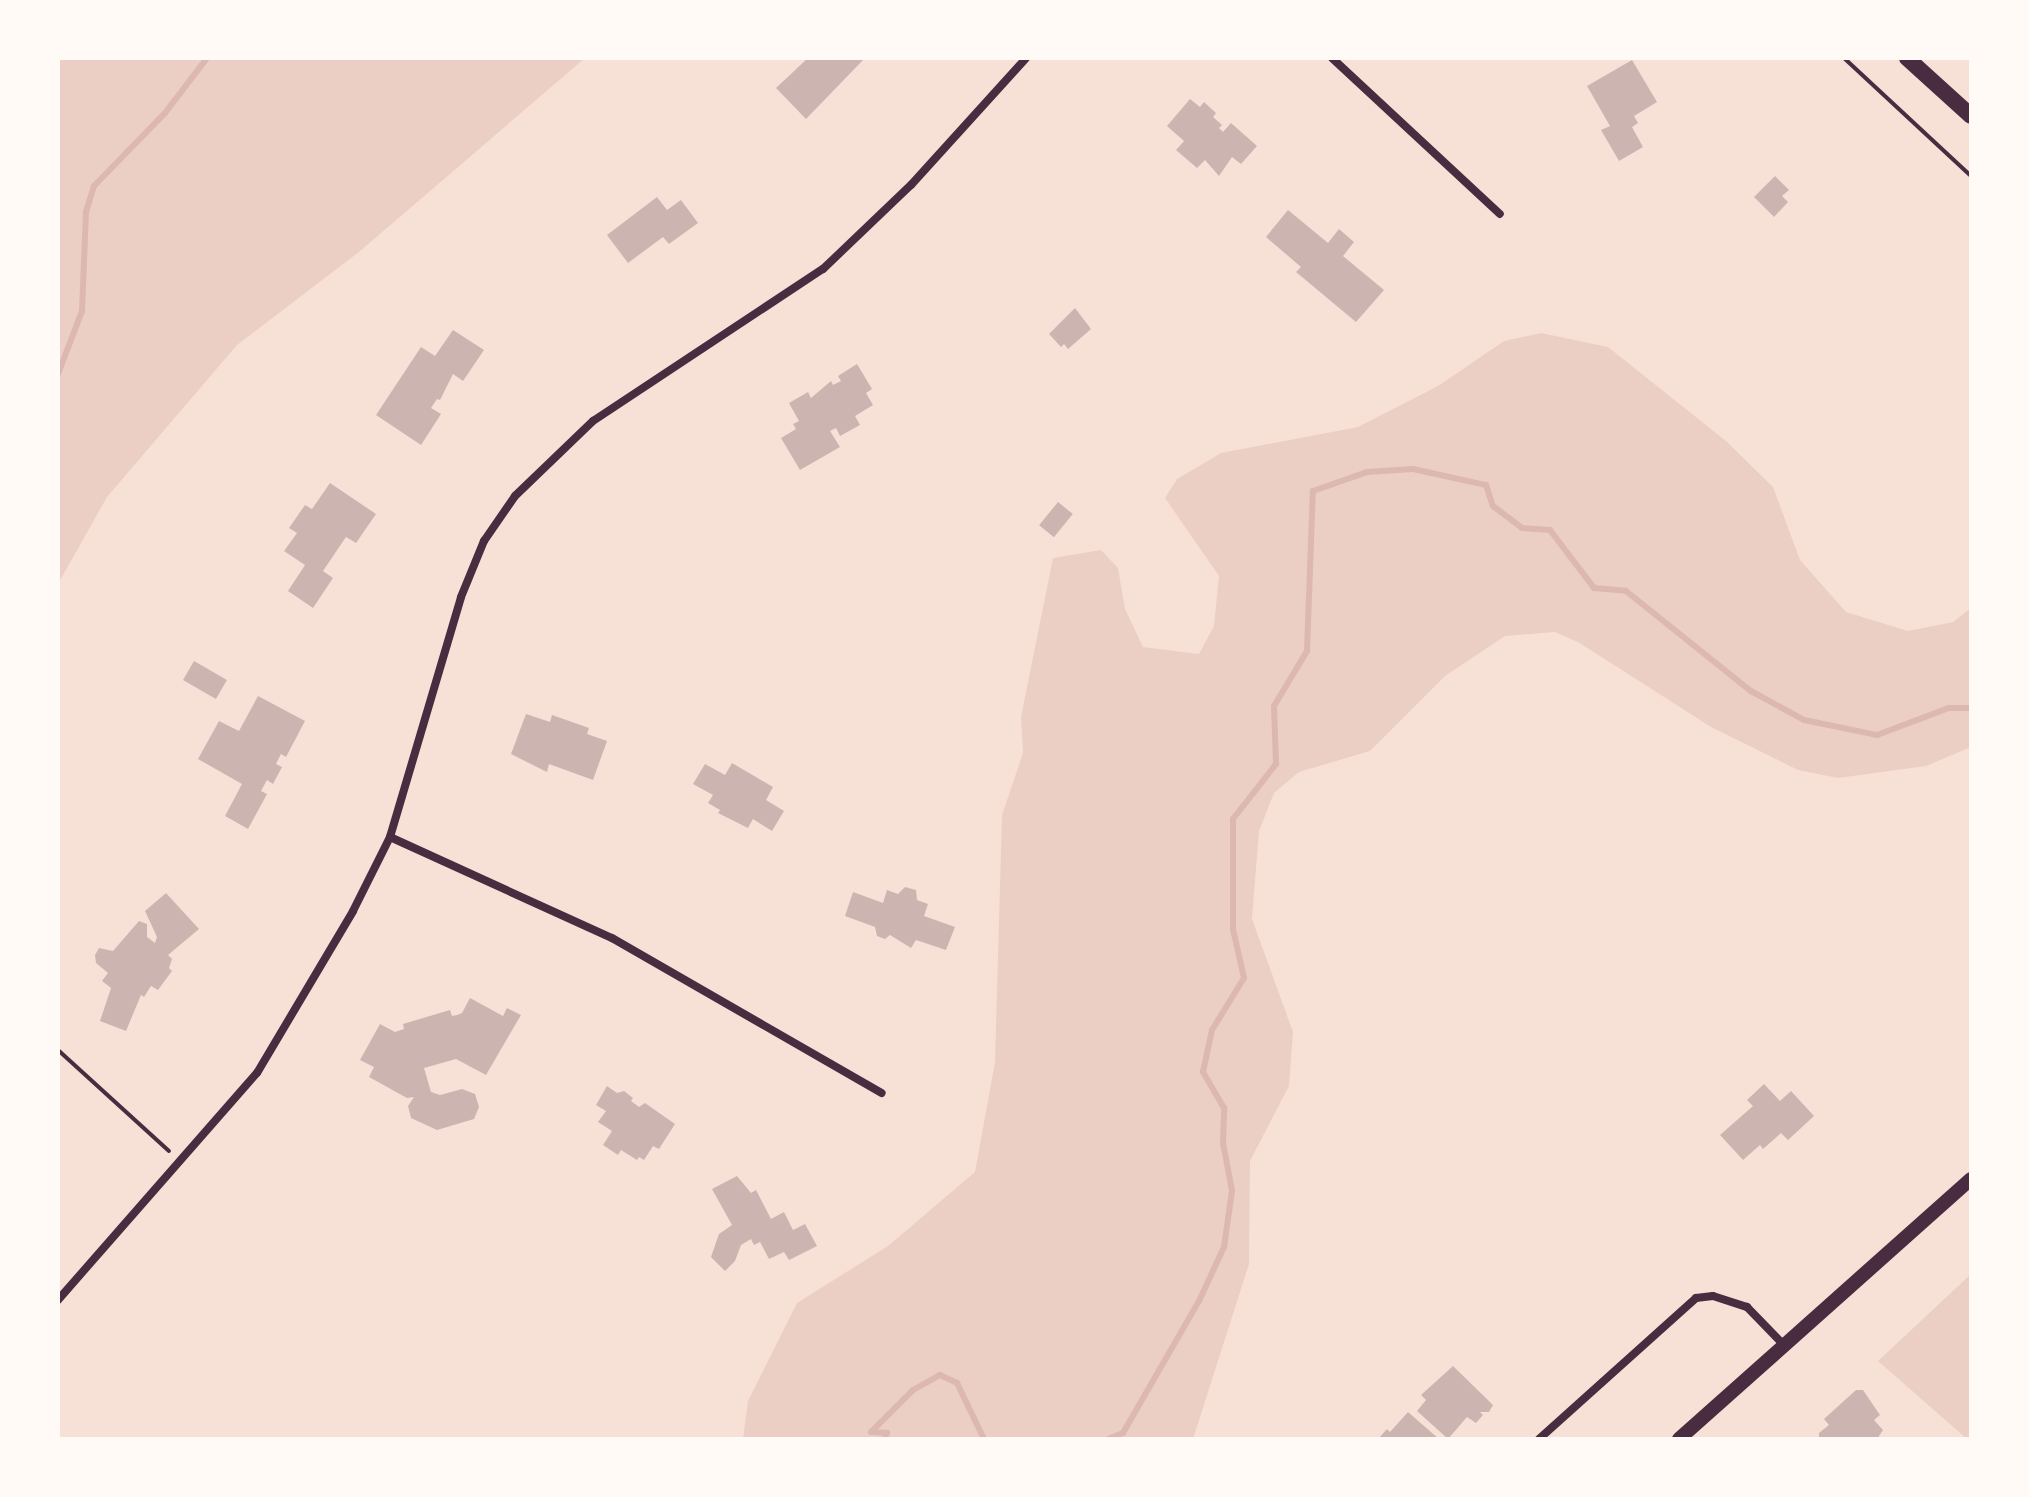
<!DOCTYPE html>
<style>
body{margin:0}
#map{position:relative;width:2029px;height:1497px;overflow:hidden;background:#f7e1d7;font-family:"Noto Sans",sans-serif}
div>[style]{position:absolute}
.green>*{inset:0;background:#ebcfc5}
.stream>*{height:6px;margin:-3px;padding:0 3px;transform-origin:3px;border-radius:3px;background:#dcb8b0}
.building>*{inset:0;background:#ccb4b1;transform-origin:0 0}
.path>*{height:4px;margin:-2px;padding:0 2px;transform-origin:2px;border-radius:2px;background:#4a2c40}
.minor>*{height:8px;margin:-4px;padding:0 4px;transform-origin:4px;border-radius:4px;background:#4a2c40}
.tertiary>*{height:14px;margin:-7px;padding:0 7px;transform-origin:7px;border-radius:7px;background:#4a2c40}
.secondary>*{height:16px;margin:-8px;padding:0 8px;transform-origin:8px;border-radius:8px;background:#4a2c40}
span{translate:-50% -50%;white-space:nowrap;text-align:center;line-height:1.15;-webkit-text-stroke:8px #fffaf5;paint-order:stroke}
.frame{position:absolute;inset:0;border:60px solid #fffaf5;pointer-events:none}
</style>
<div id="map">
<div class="green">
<div style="clip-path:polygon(58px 58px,585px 58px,359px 252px,237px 345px,107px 497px,58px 584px)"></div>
<div style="clip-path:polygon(1541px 333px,1608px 347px,1726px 441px,1773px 487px,1800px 560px,1846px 612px,1908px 631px,1953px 622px,1971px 608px,1971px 747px,1926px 766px,1838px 778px,1798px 770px,1711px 727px,1578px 642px,1555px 632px,1505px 636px,1445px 676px,1370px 751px,1299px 772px,1274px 793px,1259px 831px,1252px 919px,1293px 1032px,1289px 1086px,1250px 1161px,1249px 1264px,1193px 1439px,743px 1439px,748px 1401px,797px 1303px,888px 1246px,975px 1172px,995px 1062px,1002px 815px,1023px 753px,1021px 717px,1053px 558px,1101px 550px,1118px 568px,1125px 609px,1143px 647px,1199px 654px,1214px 626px,1219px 576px,1165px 498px,1177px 479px,1221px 453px,1358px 427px,1438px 386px,1504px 341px)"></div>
<div style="clip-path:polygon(1971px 1274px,1971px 1439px,1967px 1439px,1878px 1361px)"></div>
</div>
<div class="stream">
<div style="left:58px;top:374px;width:67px;rotate:-69.1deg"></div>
<div style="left:82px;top:311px;width:99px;rotate:-87.7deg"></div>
<div style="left:86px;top:212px;width:27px;rotate:-73deg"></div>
<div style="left:94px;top:186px;width:102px;rotate:-45.8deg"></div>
<div style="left:165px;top:113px;width:69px;rotate:-52.6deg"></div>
<div style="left:884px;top:1439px;width:7px;rotate:-63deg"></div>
<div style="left:887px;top:1433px;width:16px;rotate:-176deg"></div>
<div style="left:871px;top:1432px;width:59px;rotate:-45deg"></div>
<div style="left:913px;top:1390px;width:31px;rotate:-29deg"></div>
<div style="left:940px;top:1375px;width:19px;rotate:25deg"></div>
<div style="left:957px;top:1383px;width:62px;rotate:64.3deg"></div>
<div style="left:1108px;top:1439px;width:16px;rotate:-22deg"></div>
<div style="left:1123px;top:1433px;width:152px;rotate:-60.1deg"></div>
<div style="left:1199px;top:1301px;width:60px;rotate:-65.2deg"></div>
<div style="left:1224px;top:1247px;width:57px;rotate:-81.9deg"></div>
<div style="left:1232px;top:1191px;width:49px;rotate:-100.6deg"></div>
<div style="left:1223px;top:1143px;width:35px;rotate:-88deg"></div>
<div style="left:1224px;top:1108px;width:42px;rotate:-120.3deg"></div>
<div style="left:1203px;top:1072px;width:43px;rotate:-77.9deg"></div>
<div style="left:1212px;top:1030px;width:61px;rotate:-58.4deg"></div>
<div style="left:1244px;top:978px;width:50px;rotate:-102.7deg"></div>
<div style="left:1233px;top:929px;width:110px;rotate:-90deg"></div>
<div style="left:1233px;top:819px;width:70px;rotate:-52deg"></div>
<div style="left:1276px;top:764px;width:58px;rotate:-92deg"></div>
<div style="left:1274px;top:706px;width:64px;rotate:-59deg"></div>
<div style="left:1307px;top:651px;width:160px;rotate:-87.9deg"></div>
<div style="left:1313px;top:491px;width:57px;rotate:-19.4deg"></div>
<div style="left:1367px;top:472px;width:46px;rotate:-3.7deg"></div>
<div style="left:1413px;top:469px;width:75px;rotate:12.4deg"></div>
<div style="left:1486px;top:485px;width:22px;rotate:72deg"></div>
<div style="left:1493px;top:506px;width:36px;rotate:37deg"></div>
<div style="left:1522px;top:528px;width:28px;rotate:4deg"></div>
<div style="left:1550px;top:530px;width:73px;rotate:52.8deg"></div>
<div style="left:1594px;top:588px;width:32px;rotate:5deg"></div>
<div style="left:1626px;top:591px;width:160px;rotate:38.7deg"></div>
<div style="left:1751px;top:691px;width:60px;rotate:28.7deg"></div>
<div style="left:1804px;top:720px;width:75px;rotate:11.6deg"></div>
<div style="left:1877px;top:735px;width:77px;rotate:-20.6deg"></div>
<div style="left:1949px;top:708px;width:22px"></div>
</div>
<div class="building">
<div style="clip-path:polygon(808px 58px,865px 58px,806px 119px,776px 88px)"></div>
<div style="clip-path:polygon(1632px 60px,1657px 102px,1634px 116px,1638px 123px,1632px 127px,1643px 147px,1619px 161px,1601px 130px,1610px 126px,1587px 86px)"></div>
<div style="clip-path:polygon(1190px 99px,1200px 107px,1204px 102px,1216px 113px,1213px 117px,1222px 125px,1219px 128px,1223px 132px,1231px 123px,1257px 146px,1241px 164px,1232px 157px,1219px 176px,1205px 160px,1197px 168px,1176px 150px,1184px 141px,1167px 126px)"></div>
<div style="clip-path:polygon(1775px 176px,1789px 190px,1782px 196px,1788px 202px,1774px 217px,1754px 197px)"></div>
<div style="clip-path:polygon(657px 197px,667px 210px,681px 200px,698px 223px,669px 244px,663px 237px,628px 263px,607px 235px)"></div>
<div style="clip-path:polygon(1288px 210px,1328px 243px,1339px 229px,1354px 242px,1343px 256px,1384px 290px,1356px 322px,1296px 272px,1301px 267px,1266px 237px)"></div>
<div style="clip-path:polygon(1075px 308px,1091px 329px,1068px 349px,1064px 344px,1061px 347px,1049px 334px)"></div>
<div style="clip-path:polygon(453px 330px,484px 350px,463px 381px,453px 374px,440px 400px,437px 399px,431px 408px,441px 414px,421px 445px,376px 415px,421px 347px,435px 356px)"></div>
<div style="clip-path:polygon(857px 364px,872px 389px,866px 393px,873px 405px,855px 416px,860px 425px,840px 436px,836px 428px,830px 431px,840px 447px,800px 470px,781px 438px,796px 429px,793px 424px,799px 421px,789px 403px,808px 392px,811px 398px,831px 381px,833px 385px,841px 381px,838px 376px)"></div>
<div style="clip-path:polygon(330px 483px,376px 514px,356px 543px,346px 537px,323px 571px,333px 578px,313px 608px,288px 591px,305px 565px,284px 551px,297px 533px,289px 528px,305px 505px,312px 509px)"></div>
<div style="left:1058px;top:502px;width:19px;height:30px;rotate:39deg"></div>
<div style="left:194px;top:661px;width:38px;height:22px;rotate:30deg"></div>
<div style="clip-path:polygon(258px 696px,305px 721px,286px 757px,281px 754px,276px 764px,282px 767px,273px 784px,267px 780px,261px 791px,267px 794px,248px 829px,225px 816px,242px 784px,198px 759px,219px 721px,239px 731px)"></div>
<div style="clip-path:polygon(526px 714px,550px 722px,552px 715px,589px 728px,587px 734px,607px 741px,593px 780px,549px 764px,547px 772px,511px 754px)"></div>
<div style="clip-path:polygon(732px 763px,773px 787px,766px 800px,784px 811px,772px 831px,753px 819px,748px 828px,718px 813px,720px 810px,708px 803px,713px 795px,693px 784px,705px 764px,725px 775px)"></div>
<div style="clip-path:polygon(905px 887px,916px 890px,917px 900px,928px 904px,924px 916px,955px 927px,946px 950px,916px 940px,911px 948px,890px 935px,885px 939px,877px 936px,875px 927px,845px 916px,853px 892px,883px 903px,887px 890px,898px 894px)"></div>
<div style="clip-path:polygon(166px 893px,199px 929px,168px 955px,172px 959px,169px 968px,172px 971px,158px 990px,151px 986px,144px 997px,141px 995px,126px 1031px,100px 1021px,111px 988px,102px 981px,108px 973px,96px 963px,95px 955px,99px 948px,113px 951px,139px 921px,147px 924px,147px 937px,155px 943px,157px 937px,145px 911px)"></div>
<div style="clip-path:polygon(470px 998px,503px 1016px,507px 1008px,521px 1015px,486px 1075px,456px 1059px,424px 1068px,431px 1092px,440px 1095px,462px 1089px,475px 1094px,479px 1107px,474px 1119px,437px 1130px,411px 1118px,408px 1106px,414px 1097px,407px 1098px,369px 1077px,374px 1067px,360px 1060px,380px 1024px,395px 1032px,404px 1029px,403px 1024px,450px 1010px,452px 1016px,457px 1015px,462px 1013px)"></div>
<div style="clip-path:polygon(1764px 1084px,1780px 1101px,1791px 1091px,1814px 1116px,1788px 1140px,1781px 1133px,1763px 1149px,1760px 1145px,1743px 1160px,1720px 1135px,1753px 1106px,1747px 1100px)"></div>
<div style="clip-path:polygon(607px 1086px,617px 1093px,624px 1091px,633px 1098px,631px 1101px,639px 1107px,645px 1103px,675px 1124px,659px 1149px,653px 1146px,644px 1160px,639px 1157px,637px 1160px,621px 1150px,618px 1155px,603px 1145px,612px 1131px,598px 1122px,606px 1111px,596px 1105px)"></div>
<div style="clip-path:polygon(737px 1176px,751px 1193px,756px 1190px,771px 1219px,784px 1212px,793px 1230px,805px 1224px,817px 1246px,789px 1260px,784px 1252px,769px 1259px,760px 1242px,754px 1245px,751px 1239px,741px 1245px,735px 1261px,725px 1271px,711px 1257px,719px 1234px,732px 1225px,712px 1189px)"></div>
<div style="clip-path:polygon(1453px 1366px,1493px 1405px,1489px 1412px,1480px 1412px,1483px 1415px,1476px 1423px,1467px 1417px,1448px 1439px,1417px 1411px,1426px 1400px,1421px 1395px)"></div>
<div style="clip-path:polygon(1856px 1390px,1863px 1390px,1880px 1415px,1874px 1420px,1883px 1430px,1877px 1439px,1819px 1439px,1819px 1433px,1829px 1425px,1824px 1419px)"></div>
<div style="clip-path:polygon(1408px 1412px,1439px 1439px,1378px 1439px,1387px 1429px,1390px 1432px)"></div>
</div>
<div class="path">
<div style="left:1844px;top:58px;width:173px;rotate:42.9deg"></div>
<div style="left:58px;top:1050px;width:150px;rotate:42.3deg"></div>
</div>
<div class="minor">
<div style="left:1332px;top:58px;width:229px;rotate:42.9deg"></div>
<div style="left:390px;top:837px;width:244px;rotate:24.5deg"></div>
<div style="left:612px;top:938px;width:311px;rotate:29.9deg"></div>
<div style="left:58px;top:1300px;width:302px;rotate:-48.8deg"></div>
<div style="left:257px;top:1073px;width:188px;rotate:-59.3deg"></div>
<div style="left:353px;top:911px;width:83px;rotate:-63.4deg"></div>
<div style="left:390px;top:837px;width:250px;rotate:-73.5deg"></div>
<div style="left:461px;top:597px;width:61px;rotate:-67.7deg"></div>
<div style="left:484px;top:541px;width:55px;rotate:-55.4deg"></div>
<div style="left:515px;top:496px;width:108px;rotate:-43.9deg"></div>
<div style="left:593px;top:421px;width:276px;rotate:-33.5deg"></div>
<div style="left:823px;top:269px;width:122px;rotate:-43.7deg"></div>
<div style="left:911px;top:185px;width:171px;rotate:-47.8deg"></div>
<div style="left:1539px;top:1439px;width:211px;rotate:-41.9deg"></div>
<div style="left:1696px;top:1298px;width:17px;rotate:-7deg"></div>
<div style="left:1713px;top:1296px;width:36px;rotate:18deg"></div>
<div style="left:1747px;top:1307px;width:52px;rotate:45.8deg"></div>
</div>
<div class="tertiary">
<div style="left:1679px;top:1439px;width:391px;rotate:-41.7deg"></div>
</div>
<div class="secondary">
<div style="left:1907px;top:58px;width:86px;rotate:42.2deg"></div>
</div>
<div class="frame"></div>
</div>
